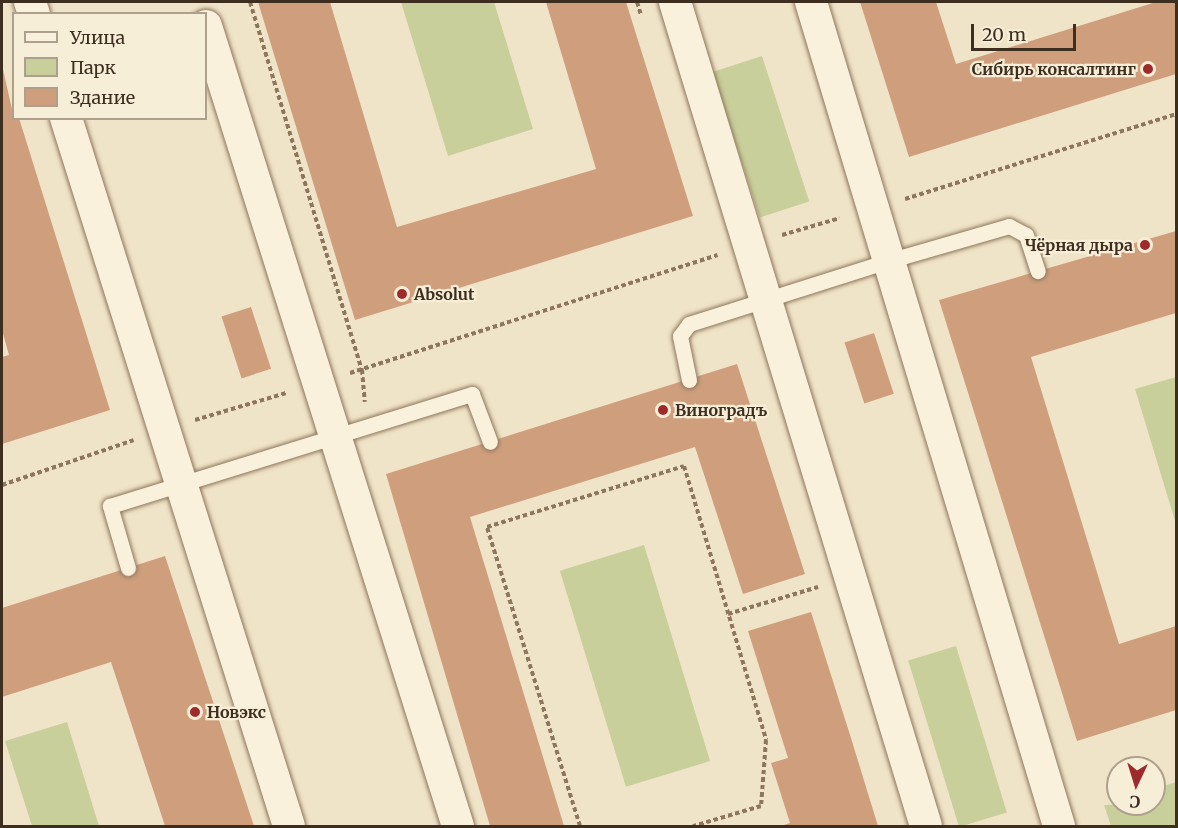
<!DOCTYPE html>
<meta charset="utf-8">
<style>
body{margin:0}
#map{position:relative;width:1178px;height:828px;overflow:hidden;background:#f0e4c8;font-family:Merriweather,serif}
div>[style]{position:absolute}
.green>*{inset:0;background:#c9cf9b;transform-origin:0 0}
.building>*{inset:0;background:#cf9f7d;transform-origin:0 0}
.path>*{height:4px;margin-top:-2px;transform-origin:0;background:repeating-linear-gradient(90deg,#8d765c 0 4.5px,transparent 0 7.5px)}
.roads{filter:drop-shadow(0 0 2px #8d765c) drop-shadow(0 0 2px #8d765c)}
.service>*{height:15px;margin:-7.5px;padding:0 7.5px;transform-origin:7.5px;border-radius:7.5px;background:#faf1dc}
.minor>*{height:32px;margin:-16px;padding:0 16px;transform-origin:16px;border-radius:16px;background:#faf1dc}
.dots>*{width:16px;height:16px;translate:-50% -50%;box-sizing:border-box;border:3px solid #f7eed8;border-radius:50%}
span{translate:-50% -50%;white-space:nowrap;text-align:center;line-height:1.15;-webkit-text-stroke:4.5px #f7eed8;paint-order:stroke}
.poi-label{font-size:16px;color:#3d2e20;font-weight:700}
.right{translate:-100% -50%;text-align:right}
.left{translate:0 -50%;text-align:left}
.frame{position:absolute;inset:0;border:3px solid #3d2e20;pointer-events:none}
.legend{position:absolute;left:12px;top:12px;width:195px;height:108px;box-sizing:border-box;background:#f7eed8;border:2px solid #ada18e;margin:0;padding:8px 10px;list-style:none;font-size:18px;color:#3d2e20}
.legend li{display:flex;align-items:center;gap:12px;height:30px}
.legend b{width:30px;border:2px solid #ada18e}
.north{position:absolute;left:1106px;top:756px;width:60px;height:60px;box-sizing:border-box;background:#f7eed8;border:2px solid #ada18e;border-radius:50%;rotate:184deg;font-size:16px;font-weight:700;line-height:24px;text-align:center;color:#3d2e20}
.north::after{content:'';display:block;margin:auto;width:21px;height:27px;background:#9e2a2b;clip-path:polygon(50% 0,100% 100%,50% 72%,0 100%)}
.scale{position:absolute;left:971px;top:24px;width:105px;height:27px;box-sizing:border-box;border:3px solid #3d2e20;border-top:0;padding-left:8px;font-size:18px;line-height:21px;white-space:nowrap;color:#3d2e20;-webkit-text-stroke:4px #f7eed8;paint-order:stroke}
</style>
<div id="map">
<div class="green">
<div style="clip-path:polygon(401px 2px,494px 2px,533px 129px,448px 156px)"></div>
<div style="left:762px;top:56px;width:153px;height:52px;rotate:72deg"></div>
<div style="clip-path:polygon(1176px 377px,1176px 524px,1135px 389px)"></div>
<div style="left:644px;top:545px;width:226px;height:88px;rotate:73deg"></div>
<div style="left:956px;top:646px;width:174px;height:50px;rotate:73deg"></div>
<div style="clip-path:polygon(67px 722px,99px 826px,32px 826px,5px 741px)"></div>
<div style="clip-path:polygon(1176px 782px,1176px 826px,1111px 826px,1104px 805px,1154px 804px,1154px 789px)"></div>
</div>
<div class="building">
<div style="clip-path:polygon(258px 2px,330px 2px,397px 227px,596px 169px,546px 2px,626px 2px,693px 216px,355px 320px)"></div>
<div style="clip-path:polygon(860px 2px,936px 2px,956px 64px,1156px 2px,1176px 2px,1176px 74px,909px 157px)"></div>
<div style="clip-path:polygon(2px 65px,14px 118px,19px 118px,110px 410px,2px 444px,2px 357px,9px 355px,2px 330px)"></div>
<div style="clip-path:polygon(1176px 231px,1176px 313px,1031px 357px,1119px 644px,1176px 626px,1176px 710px,1077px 741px,939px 300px)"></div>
<div style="left:251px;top:307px;width:65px;height:31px;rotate:72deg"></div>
<div style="left:874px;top:333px;width:64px;height:31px;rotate:72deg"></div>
<div style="clip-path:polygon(737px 364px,805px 574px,743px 594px,695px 447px,470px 517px,564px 826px,490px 826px,386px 474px)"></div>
<div style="clip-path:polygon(165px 556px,254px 826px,165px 826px,111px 662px,2px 697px,2px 608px)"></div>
<div style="clip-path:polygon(811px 612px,851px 738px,878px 826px,781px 826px,790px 823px,771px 763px,788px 758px,748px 631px)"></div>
</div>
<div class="path">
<div style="left:250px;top:2px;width:385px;rotate:73.1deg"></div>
<div style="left:362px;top:370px;width:32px;rotate:85deg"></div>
<div style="left:637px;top:2px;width:14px;rotate:73deg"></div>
<div style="left:905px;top:199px;width:284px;rotate:-17.4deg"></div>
<div style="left:782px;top:235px;width:60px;rotate:-16.3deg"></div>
<div style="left:350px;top:373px;width:386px;rotate:-17.8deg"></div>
<div style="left:195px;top:420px;width:95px;rotate:-16.5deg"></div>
<div style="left:2px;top:485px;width:139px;rotate:-18.8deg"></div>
<div style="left:728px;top:614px;width:94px;rotate:-16.7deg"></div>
<div style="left:580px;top:826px;width:313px;rotate:-107.3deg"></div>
<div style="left:487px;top:527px;width:206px;rotate:-17.2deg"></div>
<div style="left:684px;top:466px;width:286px;rotate:73.3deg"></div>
<div style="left:766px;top:740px;width:66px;rotate:94.3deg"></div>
<div style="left:761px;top:806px;width:71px;rotate:163.6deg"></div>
</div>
<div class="roads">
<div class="service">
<div style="left:689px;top:380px;width:45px;rotate:-101.6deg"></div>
<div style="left:680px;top:336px;width:15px;rotate:-53deg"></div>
<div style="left:689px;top:324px;width:209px;rotate:-17.6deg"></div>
<div style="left:888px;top:261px;width:126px;rotate:-16.1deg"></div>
<div style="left:1009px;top:226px;width:19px;rotate:28deg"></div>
<div style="left:1026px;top:235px;width:38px;rotate:72deg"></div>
<div style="left:128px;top:568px;width:65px;rotate:-106.2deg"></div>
<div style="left:110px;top:506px;width:379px;rotate:-17.2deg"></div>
<div style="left:472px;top:394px;width:51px;rotate:69.4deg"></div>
</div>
<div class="minor">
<div style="left:30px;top:2px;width:13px;rotate:72deg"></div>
<div style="left:675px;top:2px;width:861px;rotate:73.06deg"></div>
<div style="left:811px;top:2px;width:861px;rotate:73.25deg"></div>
<div style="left:206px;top:26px;width:839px;rotate:72.52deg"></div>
<div style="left:66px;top:118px;width:742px;rotate:72.52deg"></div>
</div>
</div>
<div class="dots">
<div style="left:1148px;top:69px;background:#9e2a2b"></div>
<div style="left:1145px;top:245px;background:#9e2a2b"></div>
<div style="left:402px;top:294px;background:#9e2a2b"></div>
<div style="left:663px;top:410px;background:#9e2a2b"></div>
<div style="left:195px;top:712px;background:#9e2a2b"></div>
</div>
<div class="poi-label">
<span class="right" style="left:1136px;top:69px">Сибирь консалтинг</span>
<span class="right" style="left:1133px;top:245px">Чёрная дыра</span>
<span class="left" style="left:414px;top:294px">Absolut</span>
<span class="left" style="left:675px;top:410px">Виноградъ</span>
<span class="left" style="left:207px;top:712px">Новэкс</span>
</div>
<div class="frame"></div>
<ul class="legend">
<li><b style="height:8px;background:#faf1dc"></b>Улица</li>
<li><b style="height:16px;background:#c9cf9b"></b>Парк</li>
<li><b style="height:16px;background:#cf9f7d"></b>Здание</li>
</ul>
<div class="north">С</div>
<div class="scale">20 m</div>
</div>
